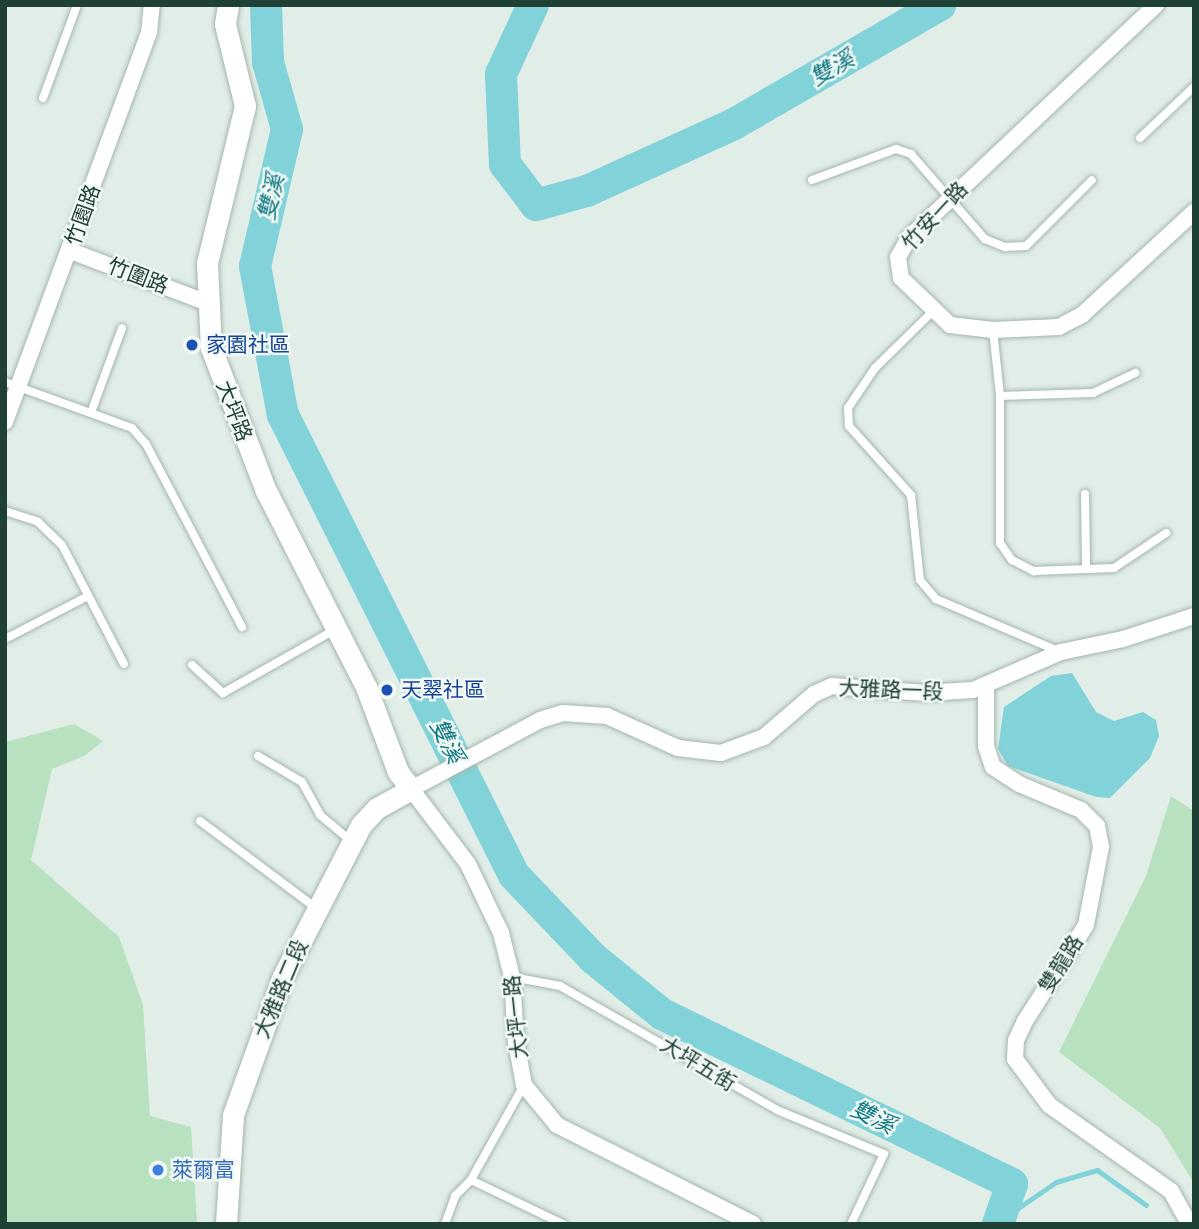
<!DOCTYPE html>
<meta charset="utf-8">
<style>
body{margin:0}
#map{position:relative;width:1199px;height:1229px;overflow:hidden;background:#e1ede7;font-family:Jost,"Noto Sans TC",sans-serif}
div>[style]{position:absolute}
.green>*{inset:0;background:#b7e1bf}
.water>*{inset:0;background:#82d2d9}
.stream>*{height:5px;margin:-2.5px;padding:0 2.5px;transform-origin:2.5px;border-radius:2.5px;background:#82d2d9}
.river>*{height:32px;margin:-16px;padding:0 16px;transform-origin:16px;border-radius:16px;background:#82d2d9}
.roads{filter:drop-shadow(0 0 2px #a3b6ae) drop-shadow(0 0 2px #a3b6ae)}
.lane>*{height:8px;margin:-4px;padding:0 4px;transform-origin:4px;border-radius:4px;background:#fff}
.street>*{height:16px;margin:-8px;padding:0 8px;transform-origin:8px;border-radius:8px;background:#fff}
.secondary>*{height:21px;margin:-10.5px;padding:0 10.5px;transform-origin:10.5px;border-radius:10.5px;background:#fff}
.dots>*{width:19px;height:19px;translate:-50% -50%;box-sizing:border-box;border:4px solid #f2f9f5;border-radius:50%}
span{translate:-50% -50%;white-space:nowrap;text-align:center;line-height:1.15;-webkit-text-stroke:5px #f2f9f5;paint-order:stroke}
.street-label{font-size:21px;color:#1f4135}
.transit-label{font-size:21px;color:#164399}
.left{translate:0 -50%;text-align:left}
.shop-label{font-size:21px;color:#366cbe}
.water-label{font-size:23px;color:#127984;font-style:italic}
.frame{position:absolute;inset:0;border:7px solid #1f4135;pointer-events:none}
</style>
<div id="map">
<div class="green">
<div style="clip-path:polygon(74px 724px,103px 741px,84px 756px,52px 769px,31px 860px,119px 937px,143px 1005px,150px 1116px,191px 1127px,197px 1224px,5px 1224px,5px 742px)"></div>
<div style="clip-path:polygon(1171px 796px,1194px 811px,1194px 1183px,1160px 1128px,1059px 1052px,1146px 876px)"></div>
</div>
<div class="water">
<div style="clip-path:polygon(1072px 673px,1096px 712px,1114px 721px,1143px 712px,1156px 720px,1159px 736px,1150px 758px,1110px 798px,1096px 797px,1008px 766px,998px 749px,1004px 707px,1051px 676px)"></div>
</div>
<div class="stream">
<div style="left:999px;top:1221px;width:69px;rotate:-34.4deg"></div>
<div style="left:1056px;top:1182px;width:43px;rotate:-16.3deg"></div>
<div style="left:1097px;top:1170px;width:60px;rotate:35.5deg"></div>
</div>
<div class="river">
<div style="left:266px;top:5px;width:57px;rotate:88deg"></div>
<div style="left:268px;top:62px;width:70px;rotate:74.2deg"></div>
<div style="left:287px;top:129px;width:141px;rotate:103.1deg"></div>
<div style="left:255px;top:266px;width:152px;rotate:79.4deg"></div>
<div style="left:283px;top:415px;width:515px;rotate:63.34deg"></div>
<div style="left:514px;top:875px;width:115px;rotate:46.4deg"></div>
<div style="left:593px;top:958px;width:89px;rotate:39.1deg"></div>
<div style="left:662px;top:1014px;width:389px;rotate:25.9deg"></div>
<div style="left:1012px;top:1184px;width:42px;rotate:109.3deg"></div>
<div style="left:533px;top:5px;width:76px;rotate:114.9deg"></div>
<div style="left:501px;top:74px;width:90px;rotate:87.5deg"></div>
<div style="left:505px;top:164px;width:51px;rotate:52.9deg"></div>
<div style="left:536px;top:205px;width:53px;rotate:-15.4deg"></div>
<div style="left:587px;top:191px;width:162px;rotate:-24.5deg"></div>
<div style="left:734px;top:124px;width:238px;rotate:-30deg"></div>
</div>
<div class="roads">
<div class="lane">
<div style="left:43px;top:98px;width:99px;rotate:-69.9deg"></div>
<div style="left:1140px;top:138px;width:74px;rotate:-43.4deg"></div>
<div style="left:812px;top:180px;width:90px;rotate:-20.3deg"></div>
<div style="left:896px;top:149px;width:16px;rotate:18deg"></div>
<div style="left:911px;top:154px;width:113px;rotate:49deg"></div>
<div style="left:985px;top:239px;width:22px;rotate:22deg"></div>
<div style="left:1005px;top:247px;width:21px;rotate:-3deg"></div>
<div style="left:1026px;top:246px;width:93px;rotate:-45deg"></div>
<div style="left:932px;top:312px;width:80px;rotate:135.5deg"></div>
<div style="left:875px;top:368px;width:48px;rotate:124deg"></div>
<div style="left:848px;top:408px;width:18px;rotate:87deg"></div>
<div style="left:849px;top:426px;width:93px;rotate:48.1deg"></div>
<div style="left:911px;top:495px;width:85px;rotate:84deg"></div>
<div style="left:920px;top:580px;width:25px;rotate:50deg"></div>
<div style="left:936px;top:599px;width:133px;rotate:23.1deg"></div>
<div style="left:993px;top:330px;width:66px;rotate:83.9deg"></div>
<div style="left:1000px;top:396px;width:147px;rotate:90deg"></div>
<div style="left:1000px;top:543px;width:21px;rotate:55deg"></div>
<div style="left:1012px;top:560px;width:25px;rotate:27deg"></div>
<div style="left:1034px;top:571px;width:80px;rotate:-2.1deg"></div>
<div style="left:1114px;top:568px;width:63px;rotate:-33.9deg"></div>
<div style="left:5px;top:382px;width:135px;rotate:19.9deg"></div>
<div style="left:132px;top:428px;width:21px;rotate:49deg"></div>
<div style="left:146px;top:444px;width:207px;rotate:62.3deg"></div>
<div style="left:1000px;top:396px;width:93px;rotate:-1.8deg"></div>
<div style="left:1093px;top:393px;width:47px;rotate:-25.5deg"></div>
<div style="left:92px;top:410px;width:87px;rotate:-69.9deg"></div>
<div style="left:1085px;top:494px;width:74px;rotate:89.2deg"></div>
<div style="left:5px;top:511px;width:35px;rotate:18deg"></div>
<div style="left:38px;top:522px;width:33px;rotate:44deg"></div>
<div style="left:62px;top:545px;width:134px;rotate:62.5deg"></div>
<div style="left:5px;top:639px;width:93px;rotate:-27.4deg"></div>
<div style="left:192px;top:665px;width:42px;rotate:42.1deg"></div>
<div style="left:223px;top:693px;width:130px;rotate:-29.5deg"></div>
<div style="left:258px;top:756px;width:51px;rotate:30.6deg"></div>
<div style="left:302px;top:782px;width:38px;rotate:61deg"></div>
<div style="left:320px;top:815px;width:40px;rotate:40deg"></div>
<div style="left:200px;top:821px;width:145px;rotate:36.9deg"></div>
<div style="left:512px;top:977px;width:49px;rotate:10.6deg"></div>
<div style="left:560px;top:986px;width:250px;rotate:29.7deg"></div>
<div style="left:777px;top:1110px;width:116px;rotate:22.4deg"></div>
<div style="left:884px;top:1154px;width:77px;rotate:115.2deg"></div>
<div style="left:524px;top:1085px;width:109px;rotate:119.2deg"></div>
<div style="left:471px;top:1180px;width:102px;rotate:25.6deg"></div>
<div style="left:445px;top:1224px;width:30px;rotate:-70deg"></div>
<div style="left:455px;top:1196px;width:23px;rotate:-45deg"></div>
</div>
<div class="street">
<div style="left:1156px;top:5px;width:340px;rotate:136.7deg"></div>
<div style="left:909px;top:238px;width:22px;rotate:120deg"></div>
<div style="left:898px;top:257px;width:21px;rotate:82deg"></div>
<div style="left:901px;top:278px;width:68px;rotate:43.8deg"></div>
<div style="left:950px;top:325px;width:43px;rotate:6.6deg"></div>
<div style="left:993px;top:330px;width:66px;rotate:-2.6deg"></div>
<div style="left:1059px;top:327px;width:27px;rotate:-28deg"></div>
<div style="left:1083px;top:314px;width:151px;rotate:-42.6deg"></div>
<div style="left:71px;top:251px;width:143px;rotate:20.8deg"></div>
<div style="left:5px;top:422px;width:416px;rotate:-69.7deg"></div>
<div style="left:149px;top:32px;width:27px;rotate:-84deg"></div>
<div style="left:986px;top:685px;width:61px;rotate:90deg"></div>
<div style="left:986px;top:746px;width:22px;rotate:72deg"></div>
<div style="left:993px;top:767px;width:31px;rotate:33deg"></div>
<div style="left:1019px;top:784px;width:67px;rotate:22.8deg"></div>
<div style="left:1081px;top:810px;width:23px;rotate:45deg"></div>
<div style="left:1097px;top:826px;width:21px;rotate:79deg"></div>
<div style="left:1101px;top:847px;width:79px;rotate:100.9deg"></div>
<div style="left:1086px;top:925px;width:114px;rotate:122.4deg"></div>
<div style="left:1025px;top:1021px;width:21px;rotate:115deg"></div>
<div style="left:1016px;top:1040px;width:19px;rotate:93deg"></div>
<div style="left:1015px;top:1059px;width:57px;rotate:53.5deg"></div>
<div style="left:1049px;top:1105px;width:149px;rotate:35.2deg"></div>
<div style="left:1171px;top:1191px;width:38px;rotate:61deg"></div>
<div style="left:753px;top:1224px;width:220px;rotate:-153.2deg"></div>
<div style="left:557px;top:1125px;width:52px;rotate:-129.5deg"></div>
<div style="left:524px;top:1085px;width:44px;rotate:-100.5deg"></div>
<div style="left:516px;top:1042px;width:65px;rotate:-93.5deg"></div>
<div style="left:512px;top:977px;width:45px;rotate:-104deg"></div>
<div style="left:501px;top:933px;width:76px;rotate:-115.6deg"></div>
<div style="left:468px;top:864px;width:94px;rotate:-127.2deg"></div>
<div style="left:411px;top:789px;width:146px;rotate:-28.1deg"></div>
<div style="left:540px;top:720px;width:24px;rotate:-17deg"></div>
<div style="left:563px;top:713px;width:44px;rotate:3.9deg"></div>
<div style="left:607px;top:716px;width:78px;rotate:24.3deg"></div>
<div style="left:678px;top:748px;width:43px;rotate:6.6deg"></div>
<div style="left:721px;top:753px;width:46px;rotate:-20.4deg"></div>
<div style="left:764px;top:737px;width:66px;rotate:-40.7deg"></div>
<div style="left:814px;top:694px;width:20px;rotate:-24deg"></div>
<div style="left:832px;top:686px;width:94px;rotate:4.3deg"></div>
<div style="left:926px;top:693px;width:47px;rotate:-3.7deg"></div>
<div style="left:973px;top:690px;width:96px;rotate:-23.4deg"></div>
<div style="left:1061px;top:652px;width:63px;rotate:-11.8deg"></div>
<div style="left:1123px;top:639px;width:75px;rotate:-17.9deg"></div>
</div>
<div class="secondary">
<div style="left:226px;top:1224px;width:109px;rotate:-86.3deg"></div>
<div style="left:233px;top:1115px;width:145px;rotate:-70.3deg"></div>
<div style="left:282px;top:978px;width:172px;rotate:-62.7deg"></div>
<div style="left:361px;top:825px;width:23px;rotate:-47deg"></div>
<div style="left:377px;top:808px;width:39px;rotate:-29deg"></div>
<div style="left:411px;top:789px;width:21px;rotate:-127deg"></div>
<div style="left:398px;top:772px;width:91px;rotate:-110.6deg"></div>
<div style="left:366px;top:687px;width:220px;rotate:-117deg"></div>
<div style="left:266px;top:491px;width:153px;rotate:-111deg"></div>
<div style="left:211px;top:348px;width:85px;rotate:-92.7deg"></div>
<div style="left:207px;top:263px;width:162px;rotate:-76.4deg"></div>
<div style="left:245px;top:106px;width:84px;rotate:-103.7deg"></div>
<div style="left:225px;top:24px;width:19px;rotate:-81deg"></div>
</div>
</div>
<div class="dots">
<div style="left:192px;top:345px;background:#1a4fb4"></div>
<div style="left:387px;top:690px;background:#1a4fb4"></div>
<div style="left:158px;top:1170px;background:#3f7fe0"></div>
</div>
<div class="street-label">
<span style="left:83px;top:215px;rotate:-70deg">竹園路</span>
<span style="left:935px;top:216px;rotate:-47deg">竹安一路</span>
<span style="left:138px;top:276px;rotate:21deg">竹圍路</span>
<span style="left:234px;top:411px;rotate:69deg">大坪路</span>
<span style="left:891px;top:690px;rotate:2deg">大雅路一段</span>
<span style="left:1061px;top:964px;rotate:-58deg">雙龍路</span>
<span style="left:281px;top:989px;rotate:-67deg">大雅路二段</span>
<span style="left:516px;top:1017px;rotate:-96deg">大坪一路</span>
<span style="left:698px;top:1064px;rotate:31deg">大坪五街</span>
</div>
<div class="transit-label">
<span class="left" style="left:206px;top:345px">家園社區</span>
<span class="left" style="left:401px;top:690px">天翠社區</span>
</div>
<div class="shop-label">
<span class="left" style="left:172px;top:1170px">萊爾富</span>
</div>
<div class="water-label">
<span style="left:832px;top:68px;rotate:-30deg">雙溪</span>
<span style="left:271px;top:197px;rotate:-77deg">雙溪</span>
<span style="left:447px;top:741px;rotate:63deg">雙溪</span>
<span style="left:873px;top:1117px;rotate:26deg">雙溪</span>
</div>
<div class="frame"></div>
</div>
